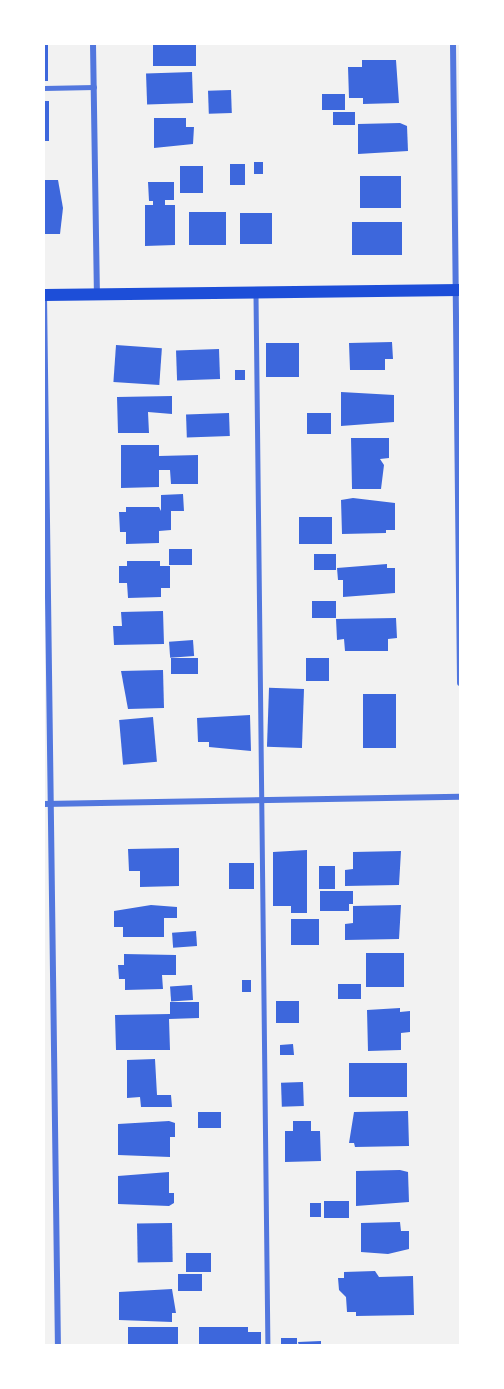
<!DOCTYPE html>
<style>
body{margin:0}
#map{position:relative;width:504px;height:1389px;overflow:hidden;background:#f2f2f2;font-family:Ubuntu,sans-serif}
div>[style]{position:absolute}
.building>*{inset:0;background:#3d67dc;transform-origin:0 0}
.service>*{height:4.5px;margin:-2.25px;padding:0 2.25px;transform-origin:2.25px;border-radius:2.25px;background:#5277de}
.minor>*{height:6px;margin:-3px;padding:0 3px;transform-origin:3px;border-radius:3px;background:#5277de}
.secondary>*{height:12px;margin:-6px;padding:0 6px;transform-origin:6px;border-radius:6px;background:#1d4ed8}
span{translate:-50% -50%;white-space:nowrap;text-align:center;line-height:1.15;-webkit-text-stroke:4.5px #fff;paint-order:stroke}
.frame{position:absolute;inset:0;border:45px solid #fff;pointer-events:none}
</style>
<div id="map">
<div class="building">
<div style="left:44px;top:44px;width:4px;height:37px"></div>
<div style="left:153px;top:44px;width:43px;height:22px"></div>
<div style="clip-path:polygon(362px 60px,396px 60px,399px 103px,363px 104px,363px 98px,349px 98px,348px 67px,362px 67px)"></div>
<div style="left:192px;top:72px;width:31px;height:46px;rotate:88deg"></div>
<div style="left:231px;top:90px;width:23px;height:23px;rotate:88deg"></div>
<div style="left:322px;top:94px;width:23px;height:16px"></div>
<div style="left:44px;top:101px;width:5px;height:40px"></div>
<div style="left:355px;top:112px;width:13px;height:22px;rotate:90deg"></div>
<div style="clip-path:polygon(154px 118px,186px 118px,186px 127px,194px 127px,193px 144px,154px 148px)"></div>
<div style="clip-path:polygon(400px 123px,407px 126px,408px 151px,358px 154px,358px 124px)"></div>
<div style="left:254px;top:162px;width:9px;height:12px"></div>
<div style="left:245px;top:164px;width:21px;height:15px;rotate:90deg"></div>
<div style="left:180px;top:166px;width:23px;height:27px"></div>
<div style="left:360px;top:176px;width:41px;height:32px"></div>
<div style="clip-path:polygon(44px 180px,58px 180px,63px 208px,60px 234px,44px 234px)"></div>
<div style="clip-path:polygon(148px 182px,174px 182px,174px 200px,165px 200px,165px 205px,175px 205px,175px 245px,145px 246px,145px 205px,153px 205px,153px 201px,149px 201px)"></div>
<div style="left:189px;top:212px;width:37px;height:33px"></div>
<div style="left:272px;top:213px;width:31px;height:32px;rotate:90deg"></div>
<div style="left:402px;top:222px;width:33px;height:50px;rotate:90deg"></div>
<div style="clip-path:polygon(392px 342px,393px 359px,385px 359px,385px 370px,350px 370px,349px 343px)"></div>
<div style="left:266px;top:343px;width:33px;height:34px"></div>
<div style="left:116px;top:345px;width:46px;height:37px;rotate:4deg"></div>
<div style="left:219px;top:349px;width:30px;height:43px;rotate:88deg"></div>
<div style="left:235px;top:370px;width:10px;height:10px"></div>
<div style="clip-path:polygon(341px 392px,394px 395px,394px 422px,341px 426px)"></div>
<div style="clip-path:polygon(172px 396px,172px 414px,148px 412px,149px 433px,118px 433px,117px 397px)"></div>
<div style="left:229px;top:413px;width:23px;height:43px;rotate:88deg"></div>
<div style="left:331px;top:413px;width:21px;height:24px;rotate:90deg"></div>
<div style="clip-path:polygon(351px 438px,389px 438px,389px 458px,380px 459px,384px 465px,381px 489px,352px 489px)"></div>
<div style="clip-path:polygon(121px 445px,159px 445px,159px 456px,198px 455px,198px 484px,171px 484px,170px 470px,159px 470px,159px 487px,121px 488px)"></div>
<div style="clip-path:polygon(183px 494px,184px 511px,171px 511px,171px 530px,159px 531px,159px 543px,126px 544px,126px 532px,120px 532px,119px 512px,126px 512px,126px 507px,159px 507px,161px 511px,161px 495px)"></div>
<div style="clip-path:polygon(353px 498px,395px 503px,395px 530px,386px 530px,386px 533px,342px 534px,341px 500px)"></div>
<div style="left:299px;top:517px;width:33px;height:27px"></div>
<div style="left:192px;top:549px;width:16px;height:23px;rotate:90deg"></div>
<div style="left:314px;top:554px;width:22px;height:16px"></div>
<div style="clip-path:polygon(127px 561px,160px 561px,160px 566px,170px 566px,170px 588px,161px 588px,161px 597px,128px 598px,127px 583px,119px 583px,119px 566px,127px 566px)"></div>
<div style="clip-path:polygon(387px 564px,387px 568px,395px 568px,395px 593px,343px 597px,343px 580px,338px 580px,337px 568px)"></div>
<div style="left:336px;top:601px;width:17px;height:24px;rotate:90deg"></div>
<div style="clip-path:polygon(163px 611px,164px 644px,114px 645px,113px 626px,122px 626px,121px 612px)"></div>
<div style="clip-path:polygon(396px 618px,397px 638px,388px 639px,388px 651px,345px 651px,344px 639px,337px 640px,336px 619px)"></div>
<div style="left:193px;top:640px;width:16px;height:24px;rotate:86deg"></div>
<div style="left:171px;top:658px;width:27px;height:16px"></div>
<div style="left:306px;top:658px;width:23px;height:23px"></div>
<div style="clip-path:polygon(163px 670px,164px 708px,128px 709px,121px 671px)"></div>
<div style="left:304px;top:689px;width:59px;height:35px;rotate:92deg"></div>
<div style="left:396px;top:694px;width:54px;height:33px;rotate:90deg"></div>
<div style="clip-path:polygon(250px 715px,251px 751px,209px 747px,209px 742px,198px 742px,197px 718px)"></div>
<div style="left:153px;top:717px;width:45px;height:34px;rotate:85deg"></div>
<div style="clip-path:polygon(179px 848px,179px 886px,140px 887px,140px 871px,129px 871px,128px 849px)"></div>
<div style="clip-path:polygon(307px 850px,307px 913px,291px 913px,291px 906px,273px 906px,273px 852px)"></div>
<div style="clip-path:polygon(401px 851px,399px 885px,345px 886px,345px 870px,353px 869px,353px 852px)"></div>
<div style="left:229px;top:863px;width:25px;height:26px"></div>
<div style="left:319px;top:866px;width:16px;height:23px"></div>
<div style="clip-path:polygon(320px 891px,353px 891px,353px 904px,349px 904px,349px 911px,320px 911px)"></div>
<div style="clip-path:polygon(151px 905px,177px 907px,177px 918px,164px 918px,164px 937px,123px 937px,123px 927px,114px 927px,114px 911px)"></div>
<div style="clip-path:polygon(401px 905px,399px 939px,345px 940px,345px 924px,353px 923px,353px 906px)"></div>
<div style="left:291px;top:919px;width:28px;height:26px"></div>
<div style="left:196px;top:931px;width:15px;height:24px;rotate:86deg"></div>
<div style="left:404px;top:953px;width:34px;height:38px;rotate:90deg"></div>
<div style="clip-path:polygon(124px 954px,176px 955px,176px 975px,162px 975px,163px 989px,125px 990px,125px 979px,119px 979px,118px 965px,124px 965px)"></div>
<div style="left:242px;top:980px;width:9px;height:12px"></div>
<div style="left:338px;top:984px;width:23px;height:15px"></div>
<div style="left:192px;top:985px;width:15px;height:22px;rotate:86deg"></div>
<div style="left:299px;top:1001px;width:22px;height:23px;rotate:90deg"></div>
<div style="clip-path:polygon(170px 1002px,199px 1002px,199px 1018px,169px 1019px,170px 1050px,116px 1050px,115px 1015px,170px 1014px)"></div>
<div style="clip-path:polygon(400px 1008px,400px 1012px,410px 1011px,410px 1032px,401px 1033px,401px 1050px,368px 1051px,367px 1010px)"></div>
<div style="clip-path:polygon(293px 1044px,294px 1055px,280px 1055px,280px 1045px)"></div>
<div style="clip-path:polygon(155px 1059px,157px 1095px,171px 1095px,172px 1107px,141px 1107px,140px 1097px,127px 1098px,127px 1060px)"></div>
<div style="left:407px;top:1063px;width:34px;height:58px;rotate:90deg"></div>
<div style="left:303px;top:1082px;width:24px;height:22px;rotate:88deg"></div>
<div style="clip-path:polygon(408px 1111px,409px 1146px,355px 1147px,354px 1143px,349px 1143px,354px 1112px)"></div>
<div style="left:198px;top:1112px;width:23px;height:16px"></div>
<div style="clip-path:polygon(169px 1121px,175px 1123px,175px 1137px,170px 1137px,170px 1157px,118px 1155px,118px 1124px)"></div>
<div style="clip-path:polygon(293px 1121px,311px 1121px,311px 1131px,320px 1131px,321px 1161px,285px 1162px,285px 1131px,293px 1131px)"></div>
<div style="clip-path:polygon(400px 1170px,408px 1172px,409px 1202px,356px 1206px,356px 1171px)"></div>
<div style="clip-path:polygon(169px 1172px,169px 1193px,174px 1193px,174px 1203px,169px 1206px,118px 1204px,118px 1176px)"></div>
<div style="left:324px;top:1201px;width:25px;height:17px"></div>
<div style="left:310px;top:1203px;width:11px;height:14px"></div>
<div style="clip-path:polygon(400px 1222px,401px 1231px,409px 1231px,409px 1249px,388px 1254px,361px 1252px,361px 1223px)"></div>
<div style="left:172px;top:1223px;width:39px;height:35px;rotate:89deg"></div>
<div style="left:186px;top:1253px;width:25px;height:19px"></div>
<div style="clip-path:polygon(375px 1271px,379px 1277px,413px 1276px,414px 1315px,356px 1316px,356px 1312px,347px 1312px,346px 1297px,339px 1290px,338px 1278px,344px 1278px,344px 1272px)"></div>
<div style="left:178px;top:1274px;width:24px;height:17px"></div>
<div style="clip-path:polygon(172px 1289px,176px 1313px,172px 1313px,172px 1322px,119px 1320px,119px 1292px)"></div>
<div style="left:128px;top:1327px;width:50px;height:19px"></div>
<div style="clip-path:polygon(199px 1327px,248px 1327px,248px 1332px,261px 1332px,261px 1346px,199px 1346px)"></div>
<div style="left:281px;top:1338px;width:16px;height:8px"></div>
<div style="clip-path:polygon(321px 1341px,321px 1346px,299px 1346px,298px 1342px)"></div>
</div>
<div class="service">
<div style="left:44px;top:88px;width:50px;rotate:-1.1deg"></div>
<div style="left:256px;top:295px;width:1051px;rotate:89.35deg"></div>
</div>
<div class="minor">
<div style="left:93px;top:44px;width:250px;rotate:89.1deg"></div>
<div style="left:453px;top:44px;width:639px;rotate:89.37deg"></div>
<div style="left:44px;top:295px;width:1051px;rotate:89.24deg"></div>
<div style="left:44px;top:804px;width:416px;rotate:-1deg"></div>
</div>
<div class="secondary">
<div style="left:44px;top:295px;width:416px;rotate:-0.7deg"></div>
</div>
<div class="frame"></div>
</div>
